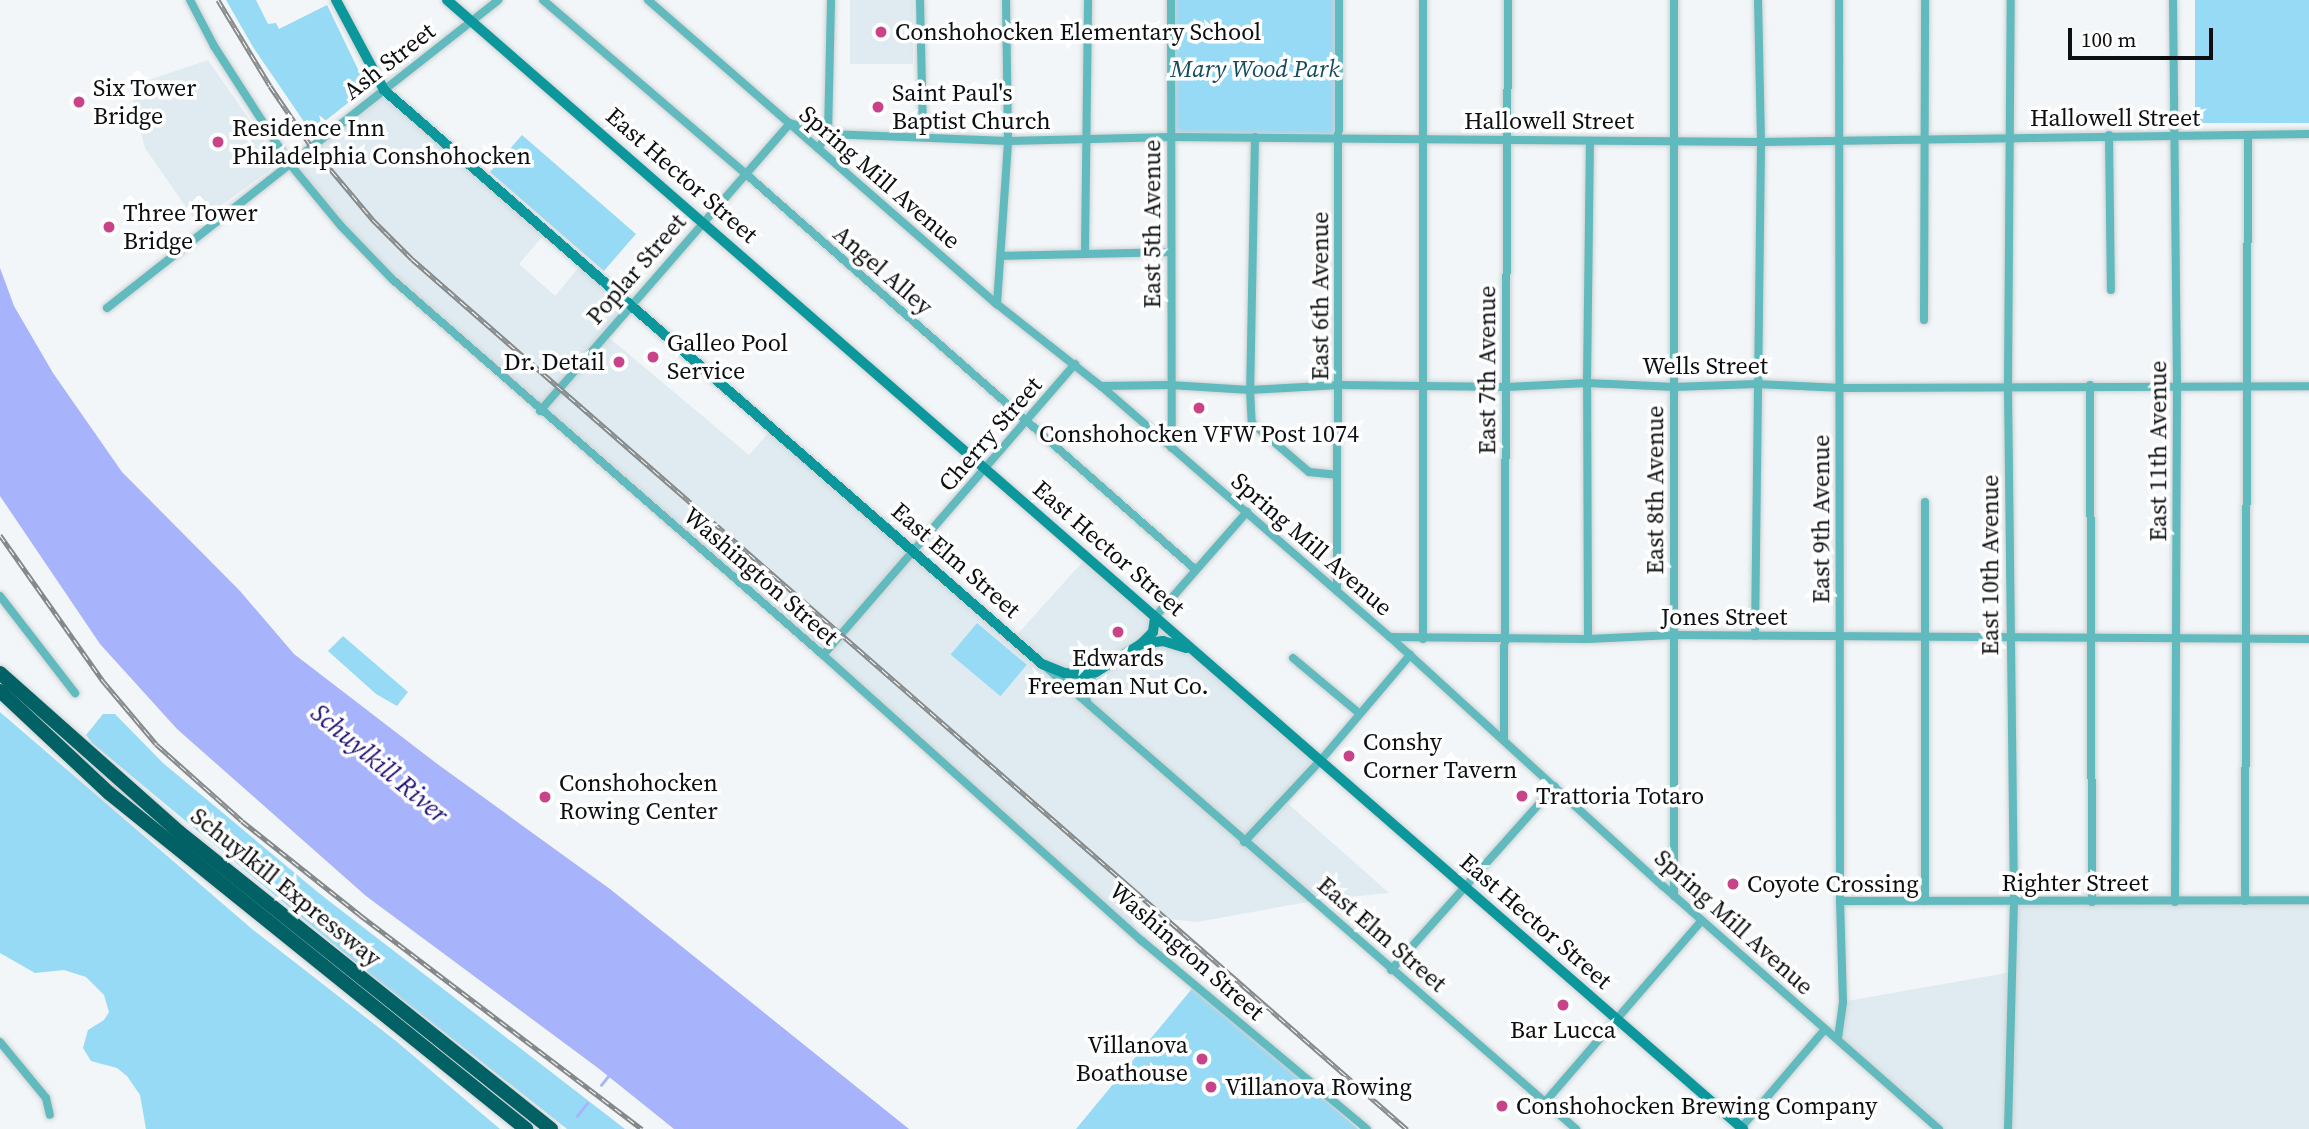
<!DOCTYPE html>
<style>
body{margin:0}
#map{position:relative;width:2309px;height:1129px;overflow:hidden;background:#f2f6f8;font-family:"Source Serif 4",serif}
div>[style]{position:absolute}
.built>*{inset:0;background:#dfebf0;transform-origin:0 0}
.green>*{inset:0;background:#97daf5;transform-origin:0 0}
.water>*{inset:0;background:#a7b4fc}
.stream>*{height:2.5px;margin:-1.25px;padding:0 1.25px;transform-origin:1.25px;border-radius:1.25px;background:#a7b4fc}
.roads{filter:drop-shadow(0 0 2px #cdd1d3) drop-shadow(0 0 2px #cdd1d3)}
.street>*{height:8px;margin:-4px;padding:0 4px;transform-origin:4px;border-radius:4px;background:#61babe}
.secondary>*{height:10px;margin:-5px;padding:0 5px;transform-origin:5px;border-radius:5px;background:#0b979c}
.highway>*{height:14px;margin:-7px;padding:0 7px;transform-origin:7px;border-radius:7px;background:#016164}
.rail>*{height:5px;margin-top:-2.5px;transform-origin:0;background:repeating-linear-gradient(90deg,#fff 0 8px,#86898a 0 16px);box-sizing:border-box;border-block:2px solid #86898a}
.dots>*{width:19px;height:19px;translate:-50% -50%;box-sizing:border-box;border:4px solid #fff;border-radius:50%}
span{translate:-50% -50%;white-space:nowrap;text-align:center;line-height:1.15;-webkit-text-stroke:7px #fff;paint-order:stroke}
.poi-label{font-size:24px;color:#0c0e0f}
.left{translate:0 -50%;text-align:left}
.right{translate:-100% -50%;text-align:right}
.street-label{font-size:24px;color:#0c0e0f}
.park-label{font-size:24px;color:#144b5e;font-style:italic}
.water-label{font-size:26px;color:#1d0e75;font-style:italic}
.scale{position:absolute;left:2068px;top:28px;width:145px;height:32px;box-sizing:border-box;border:4px solid #0c0e0f;border-top:0;padding-left:9px;font-size:21px;line-height:24px;white-space:nowrap;color:#0c0e0f;-webkit-text-stroke:5px #fff;paint-order:stroke}
</style>
<div id="map">
<div class="built">
<div style="left:850px;top:0;width:63px;height:64px"></div>
<div style="clip-path:polygon(208px 60px,274px 155px,271px 169px,197px 223px,145px 148px,133px 101px,143px 82px)"></div>
<div style="clip-path:polygon(384px 90px,547px 231px,519px 264px,555px 296px,583px 262px,631px 304px,607px 336px,749px 455px,773px 428px,1014px 638px,1087px 557px,1321px 760px,1284px 800px,1389px 893px,1319px 900px,1197px 922px,1129px 915px,1142px 941px,392px 279px,289px 163px)"></div>
<div style="clip-path:polygon(2309px 900px,2309px 1129px,1939px 1129px,1842px 1042px,1841px 1002px,2012px 972px,2014px 901px)"></div>
</div>
<div class="green">
<div style="clip-path:polygon(226px 0,256px 0,268px 24px,276px 23px,279px 29px,327px 5px,367px 88px,311px 132px,253px 47px)"></div>
<div style="left:1171px;top:0;width:168px;height:137px"></div>
<div style="left:2195px;top:0;width:114px;height:123px"></div>
<div style="left:522px;top:135px;width:151px;height:49px;rotate:41deg"></div>
<div style="left:977px;top:623px;width:65px;height:41px;rotate:40deg"></div>
<div style="clip-path:polygon(343px 636px,408px 692px,397px 706px,376px 694px,328px 651px)"></div>
<div style="clip-path:polygon(0 712px,252px 929px,396px 1041px,500px 1129px,146px 1129px,140px 1095px,127px 1076px,117px 1068px,91px 1061px,83px 1048px,88px 1030px,104px 1020px,109px 1012px,104px 995px,86px 977px,64px 970px,35px 973px,0 953px)"></div>
<div style="clip-path:polygon(103px 714px,115px 714px,163px 763px,320px 894px,625px 1129px,567px 1129px,366px 971px,92px 743px,86px 735px)"></div>
<div style="clip-path:polygon(1195px 985px,1266px 1045px,1358px 1129px,1076px 1129px)"></div>
</div>
<div class="water">
<div style="clip-path:polygon(0 268px,14px 306px,53px 373px,122px 472px,240px 591px,294px 654px,436px 763px,610px 889px,909px 1129px,674px 1129px,598px 1068px,366px 896px,177px 729px,100px 644px,0 496px)"></div>
</div>
<div class="stream">
<div style="left:601px;top:1085px;width:14px;rotate:-51deg"></div>
<div style="left:577px;top:1116px;width:16px;rotate:-52deg"></div>
</div>
<div class="roads">
<div class="street">
<div style="left:190px;top:0;width:52px;rotate:62.4deg"></div>
<div style="left:214px;top:46px;width:139px;rotate:57.3deg"></div>
<div style="left:289px;top:163px;width:82px;rotate:50.5deg"></div>
<div style="left:341px;top:226px;width:74px;rotate:46.1deg"></div>
<div style="left:392px;top:279px;width:572px;rotate:41.1deg"></div>
<div style="left:823px;top:655px;width:428px;rotate:41.9deg"></div>
<div style="left:1142px;top:941px;width:293px;rotate:39.9deg"></div>
<div style="left:543px;top:0;width:267px;rotate:40.6deg"></div>
<div style="left:746px;top:174px;width:599px;rotate:41.35deg"></div>
<div style="left:648px;top:0;width:463px;rotate:41.1deg"></div>
<div style="left:997px;top:304px;width:132px;rotate:38.3deg"></div>
<div style="left:1101px;top:386px;width:383px;rotate:41deg"></div>
<div style="left:1390px;top:637px;width:369px;rotate:42.4deg"></div>
<div style="left:1663px;top:886px;width:368px;rotate:41.4deg"></div>
<div style="left:920px;top:0;width:137px;rotate:88.7deg"></div>
<div style="left:1171px;top:0;width:448px;rotate:89.9deg"></div>
<div style="left:1423px;top:0;width:639px;rotate:90deg"></div>
<div style="left:1674px;top:0;width:896px;rotate:90deg"></div>
<div style="left:2173px;top:0;width:384px;rotate:89.4deg"></div>
<div style="left:2177px;top:384px;width:518px;rotate:90.22deg"></div>
<div style="left:2109px;top:135px;width:155px;rotate:89.3deg"></div>
<div style="left:1255px;top:137px;width:253px;rotate:91.1deg"></div>
<div style="left:1250px;top:390px;width:33px;rotate:87deg"></div>
<div style="left:1252px;top:423px;width:75px;rotate:40.7deg"></div>
<div style="left:1309px;top:472px;width:27px;rotate:6deg"></div>
<div style="left:818px;top:148px;width:17px;rotate:-54deg"></div>
<div style="left:828px;top:134px;width:134px;rotate:-88.7deg"></div>
<div style="left:1085px;top:252px;width:252px;rotate:-89.3deg"></div>
<div style="left:1001px;top:256px;width:170px;rotate:-1.3deg"></div>
<div style="left:997px;top:304px;width:163px;rotate:-86.1deg"></div>
<div style="left:1008px;top:141px;width:141px;rotate:-90.8deg"></div>
<div style="left:107px;top:308px;width:498px;rotate:-38.2deg"></div>
<div style="left:1924px;top:320px;width:320px;rotate:-89.8deg"></div>
<div style="left:2090px;top:385px;width:517px;rotate:89.78deg"></div>
<div style="left:1101px;top:386px;width:69px;rotate:-0.8deg"></div>
<div style="left:1170px;top:385px;width:80px;rotate:3.6deg"></div>
<div style="left:1250px;top:390px;width:89px;rotate:-3.2deg"></div>
<div style="left:1339px;top:385px;width:168px;rotate:0.7deg"></div>
<div style="left:1507px;top:387px;width:80px;rotate:-2.9deg"></div>
<div style="left:1587px;top:383px;width:87px;rotate:2.6deg"></div>
<div style="left:1674px;top:387px;width:82px;rotate:-2.1deg"></div>
<div style="left:1756px;top:384px;width:86px;rotate:2.7deg"></div>
<div style="left:1842px;top:388px;width:467px;rotate:-0.2deg"></div>
<div style="left:540px;top:411px;width:381px;rotate:-49deg"></div>
<div style="left:790px;top:123px;width:40px;rotate:16deg"></div>
<div style="left:828px;top:134px;width:180px;rotate:2.2deg"></div>
<div style="left:1008px;top:141px;width:164px;rotate:-1.4deg"></div>
<div style="left:1172px;top:137px;width:589px;rotate:0.49deg"></div>
<div style="left:1761px;top:142px;width:548px;rotate:-0.84deg"></div>
<div style="left:1925px;top:502px;width:399px;rotate:90deg"></div>
<div style="left:1337px;top:591px;width:591px;rotate:-89.81deg"></div>
<div style="left:0;top:596px;width:123px;rotate:52.3deg"></div>
<div style="left:1155px;top:617px;width:140px;rotate:-48.8deg"></div>
<div style="left:1755px;top:636px;width:494px;rotate:-89.3deg"></div>
<div style="left:1761px;top:142px;width:142px;rotate:-91.2deg"></div>
<div style="left:1390px;top:637px;width:198px;rotate:0.6deg"></div>
<div style="left:1588px;top:639px;width:85px;rotate:-2.7deg"></div>
<div style="left:1673px;top:635px;width:636px;rotate:0.36deg"></div>
<div style="left:1588px;top:639px;width:256px;rotate:-90.2deg"></div>
<div style="left:1587px;top:383px;width:241px;rotate:-89.3deg"></div>
<div style="left:823px;top:655px;width:385px;rotate:-49.1deg"></div>
<div style="left:1293px;top:658px;width:87px;rotate:39.9deg"></div>
<div style="left:1047px;top:668px;width:702px;rotate:41.07deg"></div>
<div style="left:1087px;top:702px;width:16px;rotate:-101deg"></div>
<div style="left:1084px;top:686px;width:18px;rotate:-49deg"></div>
<div style="left:1504px;top:740px;width:740px;rotate:-89.69deg"></div>
<div style="left:1244px;top:842px;width:112px;rotate:-46.8deg"></div>
<div style="left:1321px;top:760px;width:138px;rotate:-49.7deg"></div>
<div style="left:1840px;top:901px;width:469px;rotate:-0.1deg"></div>
<div style="left:2245px;top:901px;width:765px;rotate:-89.78deg"></div>
<div style="left:1391px;top:970px;width:246px;rotate:-48.3deg"></div>
<div style="left:1838px;top:1038px;width:36px;rotate:-82deg"></div>
<div style="left:1843px;top:1002px;width:101px;rotate:-91.7deg"></div>
<div style="left:1840px;top:901px;width:901px;rotate:-90.06deg"></div>
<div style="left:0;top:1042px;width:72px;rotate:50.6deg"></div>
<div style="left:46px;top:1098px;width:17px;rotate:77deg"></div>
<div style="left:1545px;top:1102px;width:240px;rotate:-49.2deg"></div>
<div style="left:1740px;top:1129px;width:131px;rotate:-49.6deg"></div>
<div style="left:2008px;top:1129px;width:228px;rotate:-88.5deg"></div>
<div style="left:2014px;top:901px;width:515px;rotate:-90.67deg"></div>
<div style="left:2008px;top:386px;width:386px;rotate:-89.6deg"></div>
</div>
<div class="secondary">
<div style="left:336px;top:0;width:102px;rotate:61.9deg"></div>
<div style="left:384px;top:90px;width:873px;rotate:41.1deg"></div>
<div style="left:1042px;top:664px;width:24px;rotate:22deg"></div>
<div style="left:1064px;top:673px;width:19px;rotate:3deg"></div>
<div style="left:1083px;top:674px;width:13px;rotate:-9deg"></div>
<div style="left:1096px;top:672px;width:53px;rotate:-31.9deg"></div>
<div style="left:1141px;top:644px;width:22px;rotate:-8deg"></div>
<div style="left:1163px;top:641px;width:24px;rotate:17deg"></div>
<div style="left:447px;top:0;width:1719px;rotate:41.06deg"></div>
<div style="left:1141px;top:644px;width:17px;rotate:-45deg"></div>
<div style="left:1153px;top:632px;width:15px;rotate:-82deg"></div>
</div>
<div class="highway">
<div style="left:0;top:673px;width:239px;rotate:41.6deg"></div>
<div style="left:179px;top:832px;width:476px;rotate:38.6deg"></div>
<div style="left:0;top:691px;width:149px;rotate:43.1deg"></div>
<div style="left:109px;top:793px;width:536px;rotate:38.86deg"></div>
</div>
</div>
<div class="rail">
<div style="left:218px;top:0;width:100px;rotate:58.8deg"></div>
<div style="left:270px;top:86px;width:73px;rotate:55.7deg"></div>
<div style="left:311px;top:146px;width:97px;rotate:50deg"></div>
<div style="left:373px;top:220px;width:55px;rotate:45deg"></div>
<div style="left:412px;top:259px;width:1322px;rotate:41.17deg"></div>
<div style="left:0;top:535px;width:179px;rotate:54.8deg"></div>
<div style="left:103px;top:681px;width:82px;rotate:49.9deg"></div>
<div style="left:156px;top:744px;width:115px;rotate:41.8deg"></div>
<div style="left:242px;top:821px;width:151px;rotate:38.5deg"></div>
<div style="left:360px;top:915px;width:354px;rotate:37.2deg"></div>
</div>
<div class="dots">
<div style="left:881px;top:32px;background:#c84387"></div>
<div style="left:79px;top:102px;background:#c84387"></div>
<div style="left:878px;top:107px;background:#c84387"></div>
<div style="left:218px;top:142px;background:#c84387"></div>
<div style="left:109px;top:227px;background:#c84387"></div>
<div style="left:653px;top:357px;background:#c84387"></div>
<div style="left:619px;top:362px;background:#c84387"></div>
<div style="left:1199px;top:408px;background:#c84387"></div>
<div style="left:1118px;top:632px;background:#c84387"></div>
<div style="left:1349px;top:756px;background:#c84387"></div>
<div style="left:1522px;top:796px;background:#c84387"></div>
<div style="left:545px;top:797px;background:#c84387"></div>
<div style="left:1733px;top:884px;background:#c84387"></div>
<div style="left:1563px;top:1005px;background:#c84387"></div>
<div style="left:1202px;top:1059px;background:#c84387"></div>
<div style="left:1211px;top:1087px;background:#c84387"></div>
<div style="left:1502px;top:1106px;background:#c84387"></div>
</div>
<div class="poi-label">
<span class="left" style="left:895px;top:32px">Conshohocken Elementary School</span>
<span class="left" style="left:93px;top:102px">Six Tower<br>Bridge</span>
<span class="left" style="left:892px;top:107px">Saint Paul's<br>Baptist Church</span>
<span class="left" style="left:232px;top:142px">Residence Inn<br>Philadelphia Conshohocken</span>
<span class="left" style="left:123px;top:227px">Three Tower<br>Bridge</span>
<span class="left" style="left:667px;top:357px">Galleo Pool<br>Service</span>
<span class="right" style="left:605px;top:362px">Dr. Detail</span>
<span style="left:1199px;top:434px">Conshohocken VFW Post 1074</span>
<span style="left:1118px;top:672px">Edwards<br>Freeman Nut Co.</span>
<span class="left" style="left:1363px;top:756px">Conshy<br>Corner Tavern</span>
<span class="left" style="left:559px;top:797px">Conshohocken<br>Rowing Center</span>
<span class="left" style="left:1536px;top:796px">Trattoria Totaro</span>
<span class="left" style="left:1747px;top:884px">Coyote Crossing</span>
<span style="left:1563px;top:1030px">Bar Lucca</span>
<span class="right" style="left:1188px;top:1059px">Villanova<br>Boathouse</span>
<span class="left" style="left:1225px;top:1087px">Villanova Rowing</span>
<span class="left" style="left:1516px;top:1106px">Conshohocken Brewing Company</span>
</div>
<div class="street-label">
<span style="left:389px;top:61px;rotate:-38deg">Ash Street</span>
<span style="left:2115px;top:118px">Hallowell Street</span>
<span style="left:1549px;top:121px">Hallowell Street</span>
<span style="left:682px;top:175px;rotate:41deg">East Hector Street</span>
<span style="left:880px;top:177px;rotate:41deg">Spring Mill Avenue</span>
<span style="left:1152px;top:224px;rotate:-90deg">East 5th Avenue</span>
<span style="left:636px;top:269px;rotate:-49deg">Poplar Street</span>
<span style="left:883px;top:270px;rotate:41deg">Angel Alley</span>
<span style="left:1320px;top:296px;rotate:-90deg">East 6th Avenue</span>
<span style="left:1705px;top:366px">Wells Street</span>
<span style="left:1487px;top:370px;rotate:-90deg">East 7th Avenue</span>
<span style="left:990px;top:434px;rotate:-49deg">Cherry Street</span>
<span style="left:2158px;top:451px;rotate:-90deg">East 11th Avenue</span>
<span style="left:1655px;top:490px;rotate:-90deg">East 8th Avenue</span>
<span style="left:1821px;top:519px;rotate:-90deg">East 9th Avenue</span>
<span style="left:1312px;top:544px;rotate:41deg">Spring Mill Avenue</span>
<span style="left:1109px;top:548px;rotate:41deg">East Hector Street</span>
<span style="left:956px;top:560px;rotate:41deg">East Elm Street</span>
<span style="left:1990px;top:565px;rotate:-90deg">East 10th Avenue</span>
<span style="left:761px;top:576px;rotate:41deg">Washington Street</span>
<span style="left:1724px;top:617px">Jones Street</span>
<span style="left:2075px;top:883px">Righter Street</span>
<span style="left:286px;top:887px;rotate:39deg">Schuylkill Expressway</span>
<span style="left:1536px;top:921px;rotate:41deg">East Hector Street</span>
<span style="left:1734px;top:922px;rotate:42deg">Spring Mill Avenue</span>
<span style="left:1382px;top:934px;rotate:41deg">East Elm Street</span>
<span style="left:1187px;top:951px;rotate:41deg">Washington Street</span>
</div>
<div class="park-label">
<span style="left:1255px;top:69px">Mary Wood Park</span>
</div>
<div class="water-label">
<span style="left:379px;top:764px;rotate:40deg">Schuylkill River</span>
</div>
<div class="scale">100 m</div>
</div>
